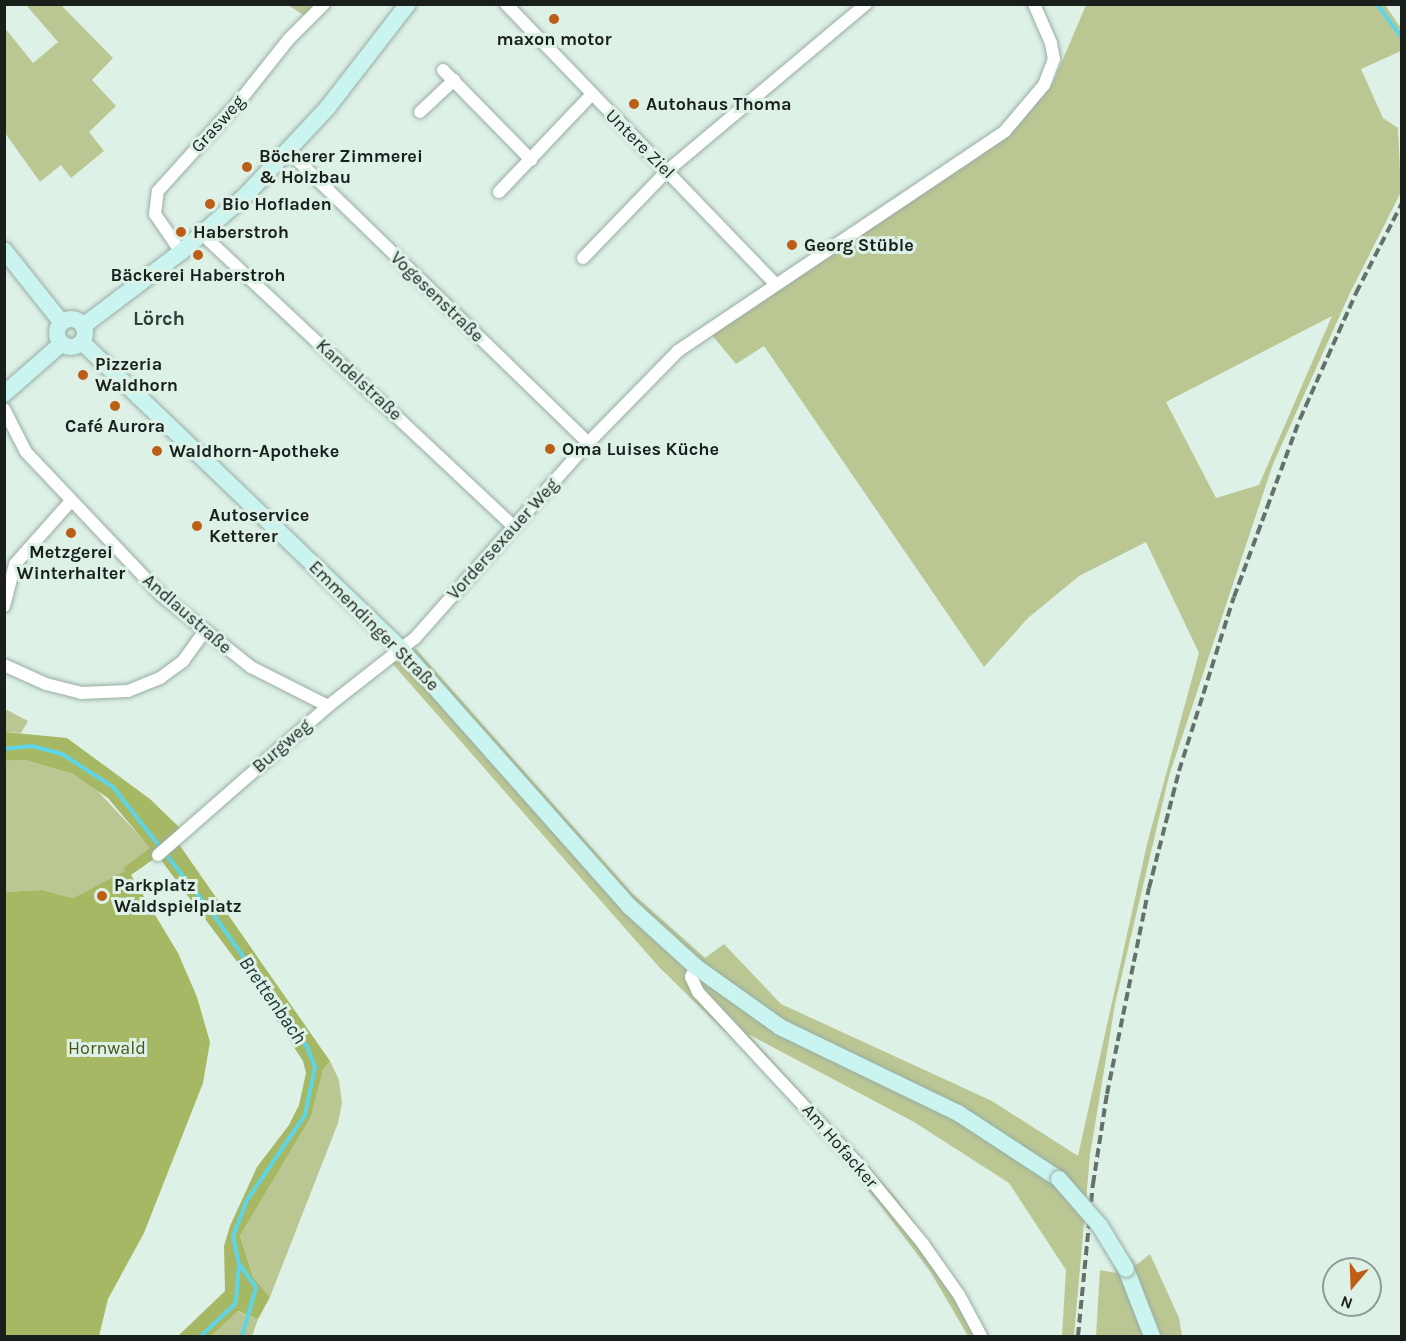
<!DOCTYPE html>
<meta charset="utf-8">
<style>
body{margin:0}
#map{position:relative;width:1406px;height:1341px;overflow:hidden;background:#ddf1e7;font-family:Karla,sans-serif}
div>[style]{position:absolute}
.green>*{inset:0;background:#bbc793}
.forest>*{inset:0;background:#a7b865}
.stream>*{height:4px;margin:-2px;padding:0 2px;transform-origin:2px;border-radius:2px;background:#5dd5e7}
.roads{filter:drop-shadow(0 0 2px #99ada3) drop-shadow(0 0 2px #99ada3)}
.minor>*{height:12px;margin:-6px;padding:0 6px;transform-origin:6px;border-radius:6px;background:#fff}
.secondary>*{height:16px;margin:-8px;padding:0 8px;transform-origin:8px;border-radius:8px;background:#caf4f0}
.secondary>.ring{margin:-8px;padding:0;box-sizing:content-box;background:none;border:16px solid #caf4f0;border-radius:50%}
.rail>*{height:4px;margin-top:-2px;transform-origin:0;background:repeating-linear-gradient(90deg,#647069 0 9px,transparent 0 13.5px)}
.bridges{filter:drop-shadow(0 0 2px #99ada3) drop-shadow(0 0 2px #99ada3)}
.secondary-bridge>*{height:16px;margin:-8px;padding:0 8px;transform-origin:8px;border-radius:8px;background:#caf4f0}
.dots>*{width:16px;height:16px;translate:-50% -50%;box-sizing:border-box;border:3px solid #ddf1e7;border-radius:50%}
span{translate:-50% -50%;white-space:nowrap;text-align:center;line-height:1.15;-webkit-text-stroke:6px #ddf1e7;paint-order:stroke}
.poi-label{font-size:18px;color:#19201c;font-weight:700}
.left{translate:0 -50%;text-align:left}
.street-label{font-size:18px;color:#19201c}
.park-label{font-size:18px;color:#495317}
.neighbourhood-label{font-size:20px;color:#2f3f37;font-weight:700}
.water-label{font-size:20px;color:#1c3135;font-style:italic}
.frame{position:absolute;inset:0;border:6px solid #19201c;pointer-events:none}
.north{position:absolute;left:1322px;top:1257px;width:60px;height:60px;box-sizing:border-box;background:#ddf1e7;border:2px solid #8f9d96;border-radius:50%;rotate:199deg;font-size:16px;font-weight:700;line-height:24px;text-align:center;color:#19201c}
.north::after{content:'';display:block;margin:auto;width:21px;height:27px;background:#bd5e17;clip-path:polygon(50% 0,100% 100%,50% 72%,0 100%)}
</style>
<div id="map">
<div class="green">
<div style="clip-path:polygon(26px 5px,61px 5px,113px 58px,92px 80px,116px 106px,89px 132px,104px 151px,71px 178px,61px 165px,40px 182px,5px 133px,5px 28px,33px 63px,58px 42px)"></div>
<div style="clip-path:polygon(288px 5px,309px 5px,313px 8px,305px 16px)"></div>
<div style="clip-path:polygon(evenodd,1086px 5px,1385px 5px,1401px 28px,1401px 51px,1361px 69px,1383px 118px,1398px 128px,1401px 192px,1349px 295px,1273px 464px,1169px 776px,1115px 1004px,1090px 1155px,1074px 1336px,1062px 1336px,1066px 1270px,1009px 1183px,914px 1122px,748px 1034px,893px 1194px,943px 1261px,989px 1336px,968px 1336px,930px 1271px,877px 1201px,765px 1071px,659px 967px,391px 662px,416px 649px,632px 893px,705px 958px,724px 944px,781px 1004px,992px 1101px,1078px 1156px,1147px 844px,1199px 653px,1146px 542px,1079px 576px,1028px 618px,984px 667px,764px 346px,736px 364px,711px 334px,983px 154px,1016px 128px,1052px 85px,1086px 5px,1332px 316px,1259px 485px,1216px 498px,1166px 402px,1332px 316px)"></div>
<div style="clip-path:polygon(5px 709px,28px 721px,21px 733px,5px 732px)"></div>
<div style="clip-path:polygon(25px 760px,73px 774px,93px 786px,151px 848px,124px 868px,126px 871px,73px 898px,42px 890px,5px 892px,4px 761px)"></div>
<div style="clip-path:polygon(330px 1061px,339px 1080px,342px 1103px,338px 1123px,270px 1297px,253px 1277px,240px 1236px,311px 1117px,323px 1070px)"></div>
<div style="clip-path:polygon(1150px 1254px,1179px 1318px,1182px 1336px,1096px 1336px,1100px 1270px,1116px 1273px,1135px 1266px)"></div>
<div style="clip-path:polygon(237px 1311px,258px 1319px,252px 1336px,211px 1336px)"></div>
</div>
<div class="forest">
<div style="clip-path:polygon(5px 732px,67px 738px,150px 799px,179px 827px,184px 833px,176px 840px,330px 1061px,323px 1070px,311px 1117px,240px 1236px,253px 1277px,270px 1297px,258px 1319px,238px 1311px,211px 1336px,178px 1336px,225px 1291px,224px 1246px,230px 1226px,257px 1167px,289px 1125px,299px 1105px,306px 1073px,303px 1061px,247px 975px,158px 856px,131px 875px,178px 953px,197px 997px,210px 1042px,203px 1083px,144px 1233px,108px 1299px,99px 1336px,5px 1336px,5px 892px,42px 890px,73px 898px,125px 871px,123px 868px,150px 848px,108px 798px,73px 774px,25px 760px,5px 761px)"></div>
</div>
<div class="stream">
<div style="left:1377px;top:4px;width:42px;rotate:53.7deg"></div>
<div style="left:4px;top:749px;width:28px;rotate:-6deg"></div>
<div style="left:32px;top:746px;width:31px;rotate:15deg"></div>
<div style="left:62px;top:754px;width:61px;rotate:32.9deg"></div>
<div style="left:113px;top:787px;width:167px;rotate:51.8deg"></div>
<div style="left:216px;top:918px;width:158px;rotate:54.8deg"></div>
<div style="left:307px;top:1047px;width:22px;rotate:68deg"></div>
<div style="left:315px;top:1067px;width:49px;rotate:101.8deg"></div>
<div style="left:305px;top:1115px;width:103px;rotate:124.3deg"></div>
<div style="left:247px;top:1200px;width:39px;rotate:111deg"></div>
<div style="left:233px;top:1236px;width:30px;rotate:78deg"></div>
<div style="left:239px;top:1265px;width:38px;rotate:95deg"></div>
<div style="left:236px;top:1303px;width:48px;rotate:136.7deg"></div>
<div style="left:240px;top:1265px;width:28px;rotate:55deg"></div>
<div style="left:256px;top:1288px;width:50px;rotate:106.3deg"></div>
</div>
<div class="roads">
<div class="minor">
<div style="left:506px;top:4px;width:388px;rotate:46.1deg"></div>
<div style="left:443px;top:70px;width:126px;rotate:45.6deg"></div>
<div style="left:420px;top:112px;width:47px;rotate:-43.3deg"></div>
<div style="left:287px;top:150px;width:420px;rotate:44.2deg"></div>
<div style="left:499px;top:192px;width:134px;rotate:-46.5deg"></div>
<div style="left:202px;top:234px;width:428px;rotate:43.2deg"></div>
<div style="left:181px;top:252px;width:46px;rotate:-124.4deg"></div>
<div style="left:155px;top:214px;width:23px;rotate:-83deg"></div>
<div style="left:158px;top:191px;width:125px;rotate:-47.9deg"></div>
<div style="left:242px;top:98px;width:75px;rotate:-51.5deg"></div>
<div style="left:289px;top:39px;width:49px;rotate:-45deg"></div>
<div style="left:583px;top:258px;width:121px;rotate:-46deg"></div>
<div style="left:667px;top:171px;width:260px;rotate:-40deg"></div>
<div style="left:4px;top:409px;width:48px;rotate:62.9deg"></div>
<div style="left:26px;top:452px;width:197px;rotate:46.6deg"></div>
<div style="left:161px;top:595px;width:115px;rotate:38.7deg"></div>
<div style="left:251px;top:667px;width:86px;rotate:26.9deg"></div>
<div style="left:4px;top:606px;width:43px;rotate:-75.3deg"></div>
<div style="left:15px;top:564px;width:84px;rotate:-48.4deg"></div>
<div style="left:4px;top:665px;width:46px;rotate:24.3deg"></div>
<div style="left:46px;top:684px;width:36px;rotate:14deg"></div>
<div style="left:81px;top:693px;width:47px;rotate:-2.4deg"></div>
<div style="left:128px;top:691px;width:35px;rotate:-22deg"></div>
<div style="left:160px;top:678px;width:29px;rotate:-36deg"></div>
<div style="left:183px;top:661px;width:36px;rotate:-54deg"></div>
<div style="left:158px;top:855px;width:226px;rotate:-41.2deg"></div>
<div style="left:328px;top:706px;width:110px;rotate:-38deg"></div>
<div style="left:415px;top:638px;width:261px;rotate:-48.4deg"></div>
<div style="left:588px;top:443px;width:129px;rotate:-45.6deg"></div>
<div style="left:678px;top:351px;width:394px;rotate:-33.9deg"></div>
<div style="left:1005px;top:131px;width:60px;rotate:-49.7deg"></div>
<div style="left:1044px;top:85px;width:28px;rotate:-69deg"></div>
<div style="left:1054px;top:59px;width:16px;rotate:-101deg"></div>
<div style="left:1051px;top:43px;width:43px;rotate:-113.6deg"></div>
<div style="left:696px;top:967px;width:11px;rotate:117deg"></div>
<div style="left:691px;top:977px;width:17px;rotate:65deg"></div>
<div style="left:698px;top:992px;width:232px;rotate:47.1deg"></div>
<div style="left:856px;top:1162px;width:106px;rotate:50.7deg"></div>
<div style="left:923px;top:1244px;width:62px;rotate:54.8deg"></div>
<div style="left:959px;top:1295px;width:47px;rotate:61.8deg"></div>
</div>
<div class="secondary">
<div style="left:4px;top:250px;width:93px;rotate:51.5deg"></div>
<div class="ring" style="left:57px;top:319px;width:12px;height:12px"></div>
<div style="left:83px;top:326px;width:123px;rotate:-37.1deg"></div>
<div style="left:181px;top:252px;width:88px;rotate:-41.3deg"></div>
<div style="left:247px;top:194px;width:119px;rotate:-47deg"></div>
<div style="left:328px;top:107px;width:130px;rotate:-52.2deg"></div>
<div style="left:82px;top:342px;width:441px;rotate:43.9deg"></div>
<div style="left:400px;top:648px;width:345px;rotate:48.4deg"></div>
<div style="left:629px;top:906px;width:91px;rotate:42.3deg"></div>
<div style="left:696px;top:967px;width:103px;rotate:35.5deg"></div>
<div style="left:780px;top:1027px;width:198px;rotate:25.8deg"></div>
<div style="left:958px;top:1113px;width:121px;rotate:33.2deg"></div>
<div style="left:4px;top:394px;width:77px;rotate:-41.3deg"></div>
<div style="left:1126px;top:1269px;width:72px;rotate:68.8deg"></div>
</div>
</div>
<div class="rail">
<div style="left:1078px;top:1336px;width:153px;rotate:-84.4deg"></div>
<div style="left:1093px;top:1184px;width:91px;rotate:-81.2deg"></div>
<div style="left:1107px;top:1094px;width:210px;rotate:-78.5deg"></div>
<div style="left:1149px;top:888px;width:121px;rotate:-75.6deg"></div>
<div style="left:1179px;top:771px;width:182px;rotate:-72.5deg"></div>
<div style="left:1234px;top:597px;width:190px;rotate:-69.7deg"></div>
<div style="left:1300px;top:419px;width:138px;rotate:-66deg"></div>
<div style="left:1356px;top:293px;width:101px;rotate:-62.9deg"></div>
</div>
<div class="bridges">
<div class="secondary-bridge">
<div style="left:1059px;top:1179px;width:62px;rotate:48.9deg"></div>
<div style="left:1100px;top:1226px;width:50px;rotate:58.8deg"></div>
</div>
</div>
<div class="dots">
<div style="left:554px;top:19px;background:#bd5e17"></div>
<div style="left:634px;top:104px;background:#bd5e17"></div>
<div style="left:247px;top:167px;background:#bd5e17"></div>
<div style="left:210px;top:204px;background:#bd5e17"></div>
<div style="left:181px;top:232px;background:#bd5e17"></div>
<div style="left:792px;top:245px;background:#bd5e17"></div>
<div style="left:198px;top:255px;background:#bd5e17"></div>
<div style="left:83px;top:375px;background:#bd5e17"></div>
<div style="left:115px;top:406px;background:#bd5e17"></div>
<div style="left:550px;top:449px;background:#bd5e17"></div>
<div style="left:157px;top:451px;background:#bd5e17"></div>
<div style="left:197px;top:526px;background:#bd5e17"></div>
<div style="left:71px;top:533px;background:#bd5e17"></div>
<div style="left:102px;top:896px;background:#bd5e17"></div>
</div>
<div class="poi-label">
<span style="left:554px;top:39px">maxon motor</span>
<span class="left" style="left:646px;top:104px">Autohaus Thoma</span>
<span class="left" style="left:259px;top:167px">Böcherer Zimmerei<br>&amp; Holzbau</span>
<span class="left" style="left:222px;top:204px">Bio Hofladen</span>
<span class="left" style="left:193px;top:232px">Haberstroh</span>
<span class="left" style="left:804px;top:245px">Georg Stüble</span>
<span style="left:198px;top:275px">Bäckerei Haberstroh</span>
<span class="left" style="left:95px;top:375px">Pizzeria<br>Waldhorn</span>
<span style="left:115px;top:426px">Café Aurora</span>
<span class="left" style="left:562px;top:449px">Oma Luises Küche</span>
<span class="left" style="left:169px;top:451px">Waldhorn-Apotheke</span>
<span class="left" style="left:209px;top:526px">Autoservice<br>Ketterer</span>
<span style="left:71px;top:563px">Metzgerei<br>Winterhalter</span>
<span class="left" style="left:114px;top:896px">Parkplatz<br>Waldspielplatz</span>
</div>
<div class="street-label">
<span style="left:218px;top:124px;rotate:-48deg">Grasweg</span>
<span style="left:640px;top:144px;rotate:45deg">Untere Ziel</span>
<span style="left:437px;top:297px;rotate:44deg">Vogesenstraße</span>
<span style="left:359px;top:380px;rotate:43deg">Kandelstraße</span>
<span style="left:503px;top:539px;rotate:-48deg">Vordersexauer Weg</span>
<span style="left:187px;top:614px;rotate:41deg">Andlaustraße</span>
<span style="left:374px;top:626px;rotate:45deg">Emmendinger Straße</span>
<span style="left:282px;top:746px;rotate:-41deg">Burgweg</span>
<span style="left:840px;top:1146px;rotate:49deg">Am Hofacker</span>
</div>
<div class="park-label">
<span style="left:107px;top:1048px">Hornwald</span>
</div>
<div class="neighbourhood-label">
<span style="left:159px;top:318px">Lörch</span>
</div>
<div class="water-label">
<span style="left:273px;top:1000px;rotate:55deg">Brettenbach</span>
</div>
<div class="frame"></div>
<div class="north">N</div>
</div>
